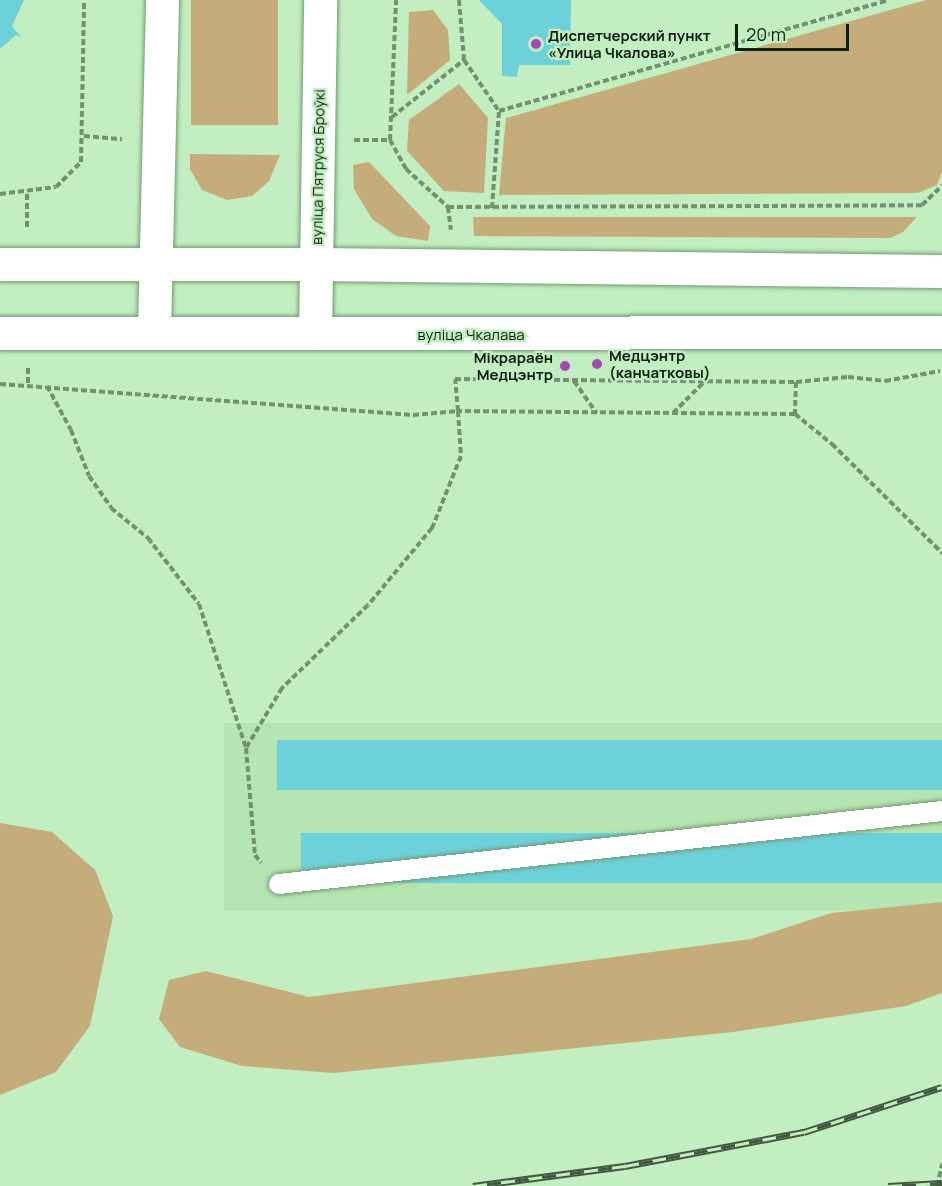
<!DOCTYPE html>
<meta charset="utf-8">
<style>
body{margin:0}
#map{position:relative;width:942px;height:1186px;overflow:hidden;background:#c3eec1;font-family:Manrope,sans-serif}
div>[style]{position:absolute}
.built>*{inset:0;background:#b5e5b2;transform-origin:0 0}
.green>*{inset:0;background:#c5ac7b;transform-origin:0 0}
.building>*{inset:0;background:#6dd1da;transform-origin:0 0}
.path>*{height:4px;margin-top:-2px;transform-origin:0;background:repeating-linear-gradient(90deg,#729171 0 6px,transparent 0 9px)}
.roads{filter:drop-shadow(0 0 2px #739b71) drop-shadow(0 0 2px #739b71)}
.lane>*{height:20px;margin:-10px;padding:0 10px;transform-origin:10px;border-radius:10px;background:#fff}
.street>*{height:33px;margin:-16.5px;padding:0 16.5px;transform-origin:16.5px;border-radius:16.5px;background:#fff}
.secondary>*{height:33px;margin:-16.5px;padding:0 16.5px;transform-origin:16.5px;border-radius:16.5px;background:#fff}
.rail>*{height:7px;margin-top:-3.5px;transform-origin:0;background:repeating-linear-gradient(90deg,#c3eec1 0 14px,#415840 0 28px);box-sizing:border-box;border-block:2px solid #415840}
.dots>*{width:16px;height:16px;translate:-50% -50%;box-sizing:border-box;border:3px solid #c3eec1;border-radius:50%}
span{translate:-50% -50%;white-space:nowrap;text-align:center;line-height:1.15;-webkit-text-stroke:4.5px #c3eec1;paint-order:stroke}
.poi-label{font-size:15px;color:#102010;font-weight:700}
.left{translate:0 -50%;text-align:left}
.right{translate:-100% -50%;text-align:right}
.street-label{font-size:15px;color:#102010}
.scale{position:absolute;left:735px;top:24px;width:114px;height:27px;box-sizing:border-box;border:3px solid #102010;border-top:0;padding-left:8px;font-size:18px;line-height:21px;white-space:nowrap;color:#102010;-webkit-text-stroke:4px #c3eec1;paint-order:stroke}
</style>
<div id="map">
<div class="built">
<div style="left:942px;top:723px;width:187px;height:718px;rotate:90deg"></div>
</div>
<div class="green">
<div style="left:191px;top:0;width:87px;height:125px"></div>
<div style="clip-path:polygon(926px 0,942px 0,942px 172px,937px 185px,918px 193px,499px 195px,506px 118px)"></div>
<div style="clip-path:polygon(433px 10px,448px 30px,450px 60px,407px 95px,409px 12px)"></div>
<div style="clip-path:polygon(459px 84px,488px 118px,484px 193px,444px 191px,407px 151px,409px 120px)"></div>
<div style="clip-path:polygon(190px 154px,280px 155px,269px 181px,252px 196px,227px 200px,202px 190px,190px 169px)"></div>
<div style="clip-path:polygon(369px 162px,430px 226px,428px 241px,396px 236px,372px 219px,354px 189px,353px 165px)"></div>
<div style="clip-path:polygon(473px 217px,917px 217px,903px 232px,890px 238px,474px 236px)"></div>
<div style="clip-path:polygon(0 823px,52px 832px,95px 870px,113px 916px,90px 1026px,56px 1072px,0 1095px)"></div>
<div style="clip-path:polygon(942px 902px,942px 993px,906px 1006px,733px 1032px,334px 1073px,242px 1066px,180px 1047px,159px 1019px,169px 980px,206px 971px,309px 997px,751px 939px,831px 913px)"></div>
</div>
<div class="building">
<div style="clip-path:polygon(0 0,24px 0,12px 26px,21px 37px,16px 35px,0 49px)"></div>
<div style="clip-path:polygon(479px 0,571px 0,570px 65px,519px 65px,517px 77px,502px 76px,502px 24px)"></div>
<div style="left:942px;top:740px;width:50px;height:665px;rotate:90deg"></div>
<div style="left:942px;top:833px;width:50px;height:641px;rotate:90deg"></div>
</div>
<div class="path">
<div style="left:459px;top:0;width:60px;rotate:85.2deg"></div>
<div style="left:464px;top:60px;width:62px;rotate:55.5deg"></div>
<div style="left:392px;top:117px;width:92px;rotate:-38.4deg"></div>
<div style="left:84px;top:136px;width:38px;rotate:5deg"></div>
<div style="left:354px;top:140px;width:36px"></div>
<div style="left:390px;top:140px;width:140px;rotate:-87.5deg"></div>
<div style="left:390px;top:140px;width:33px;rotate:61deg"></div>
<div style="left:406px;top:169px;width:57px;rotate:42.1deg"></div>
<div style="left:448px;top:207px;width:23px;rotate:83deg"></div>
<div style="left:0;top:194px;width:56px;rotate:-7.1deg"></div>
<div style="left:56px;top:187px;width:35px;rotate:-45deg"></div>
<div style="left:81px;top:162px;width:162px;rotate:-88.9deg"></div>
<div style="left:27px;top:194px;width:35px;rotate:90deg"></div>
<div style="left:448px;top:207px;width:474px;rotate:-0.2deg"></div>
<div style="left:922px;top:205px;width:28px;rotate:-44deg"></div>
<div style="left:492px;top:208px;width:97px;rotate:-85.9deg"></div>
<div style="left:499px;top:111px;width:405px;rotate:-15.9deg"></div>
<div style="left:28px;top:368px;width:16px;rotate:90deg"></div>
<div style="left:455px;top:379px;width:341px;rotate:0.5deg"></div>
<div style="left:796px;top:382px;width:32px;rotate:92deg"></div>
<div style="left:795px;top:414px;width:337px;rotate:-179.5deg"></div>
<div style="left:458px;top:411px;width:32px;rotate:-95deg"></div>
<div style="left:574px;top:381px;width:39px;rotate:55deg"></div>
<div style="left:796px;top:382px;width:52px;rotate:-5.5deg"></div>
<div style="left:848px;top:377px;width:37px;rotate:6deg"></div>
<div style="left:885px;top:381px;width:56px;rotate:-10.3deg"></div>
<div style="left:0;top:384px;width:414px;rotate:4.3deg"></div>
<div style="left:413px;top:415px;width:45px;rotate:-5.1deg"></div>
<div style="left:458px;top:411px;width:45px;rotate:86.2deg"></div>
<div style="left:461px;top:456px;width:78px;rotate:111.9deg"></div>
<div style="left:432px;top:528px;width:100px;rotate:129.7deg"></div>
<div style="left:368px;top:605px;width:120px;rotate:136deg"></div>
<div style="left:282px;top:688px;width:70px;rotate:121deg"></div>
<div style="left:47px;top:386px;width:50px;rotate:61.4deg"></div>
<div style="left:71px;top:430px;width:49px;rotate:68.6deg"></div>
<div style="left:89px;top:476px;width:39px;rotate:55deg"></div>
<div style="left:111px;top:508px;width:48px;rotate:39deg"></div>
<div style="left:148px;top:538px;width:83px;rotate:52.3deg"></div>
<div style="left:199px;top:604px;width:151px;rotate:71.9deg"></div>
<div style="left:246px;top:748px;width:107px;rotate:85.2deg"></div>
<div style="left:255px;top:855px;width:10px;rotate:53deg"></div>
<div style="left:673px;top:413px;width:44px;rotate:-45deg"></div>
<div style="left:795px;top:414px;width:48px;rotate:39deg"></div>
<div style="left:832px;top:444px;width:155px;rotate:44.7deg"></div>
<div style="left:937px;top:1186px;width:23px;rotate:-77deg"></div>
</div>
<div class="roads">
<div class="lane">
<div style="left:279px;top:884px;width:667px;rotate:-6.28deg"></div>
</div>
<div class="street">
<div style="left:316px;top:264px;width:626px;rotate:0.64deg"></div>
<div style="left:315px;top:333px;width:627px;rotate:-0.09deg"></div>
</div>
<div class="secondary">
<div style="left:0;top:264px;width:316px"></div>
<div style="left:154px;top:330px;width:330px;rotate:-88.6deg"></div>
<div style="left:0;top:333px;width:315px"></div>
<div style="left:315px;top:333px;width:333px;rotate:-89.1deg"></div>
</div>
</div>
<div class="rail">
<div style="left:473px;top:1186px;width:153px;rotate:-7.5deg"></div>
<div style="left:625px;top:1166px;width:182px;rotate:-10.8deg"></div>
<div style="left:804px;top:1132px;width:145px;rotate:-18.1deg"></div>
<div style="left:888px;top:1186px;width:54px;rotate:-3.2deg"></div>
</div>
<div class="dots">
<div style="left:536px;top:44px;background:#a749b2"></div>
<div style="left:597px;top:364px;background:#a749b2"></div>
<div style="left:565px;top:366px;background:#a749b2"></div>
</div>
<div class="poi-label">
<span class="left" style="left:548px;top:44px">Диспетчерский пункт<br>«Улица Чкалова»</span>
<span class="left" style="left:609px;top:364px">Медцэнтр<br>(канчатковы)</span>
<span class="right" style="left:553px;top:366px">Мікрараён<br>Медцэнтр</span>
</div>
<div class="street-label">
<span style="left:318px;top:167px;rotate:-89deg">вуліца Пятруся Броўкі</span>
<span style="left:471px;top:335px">вуліца Чкалава</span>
</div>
<div class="scale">20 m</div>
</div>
